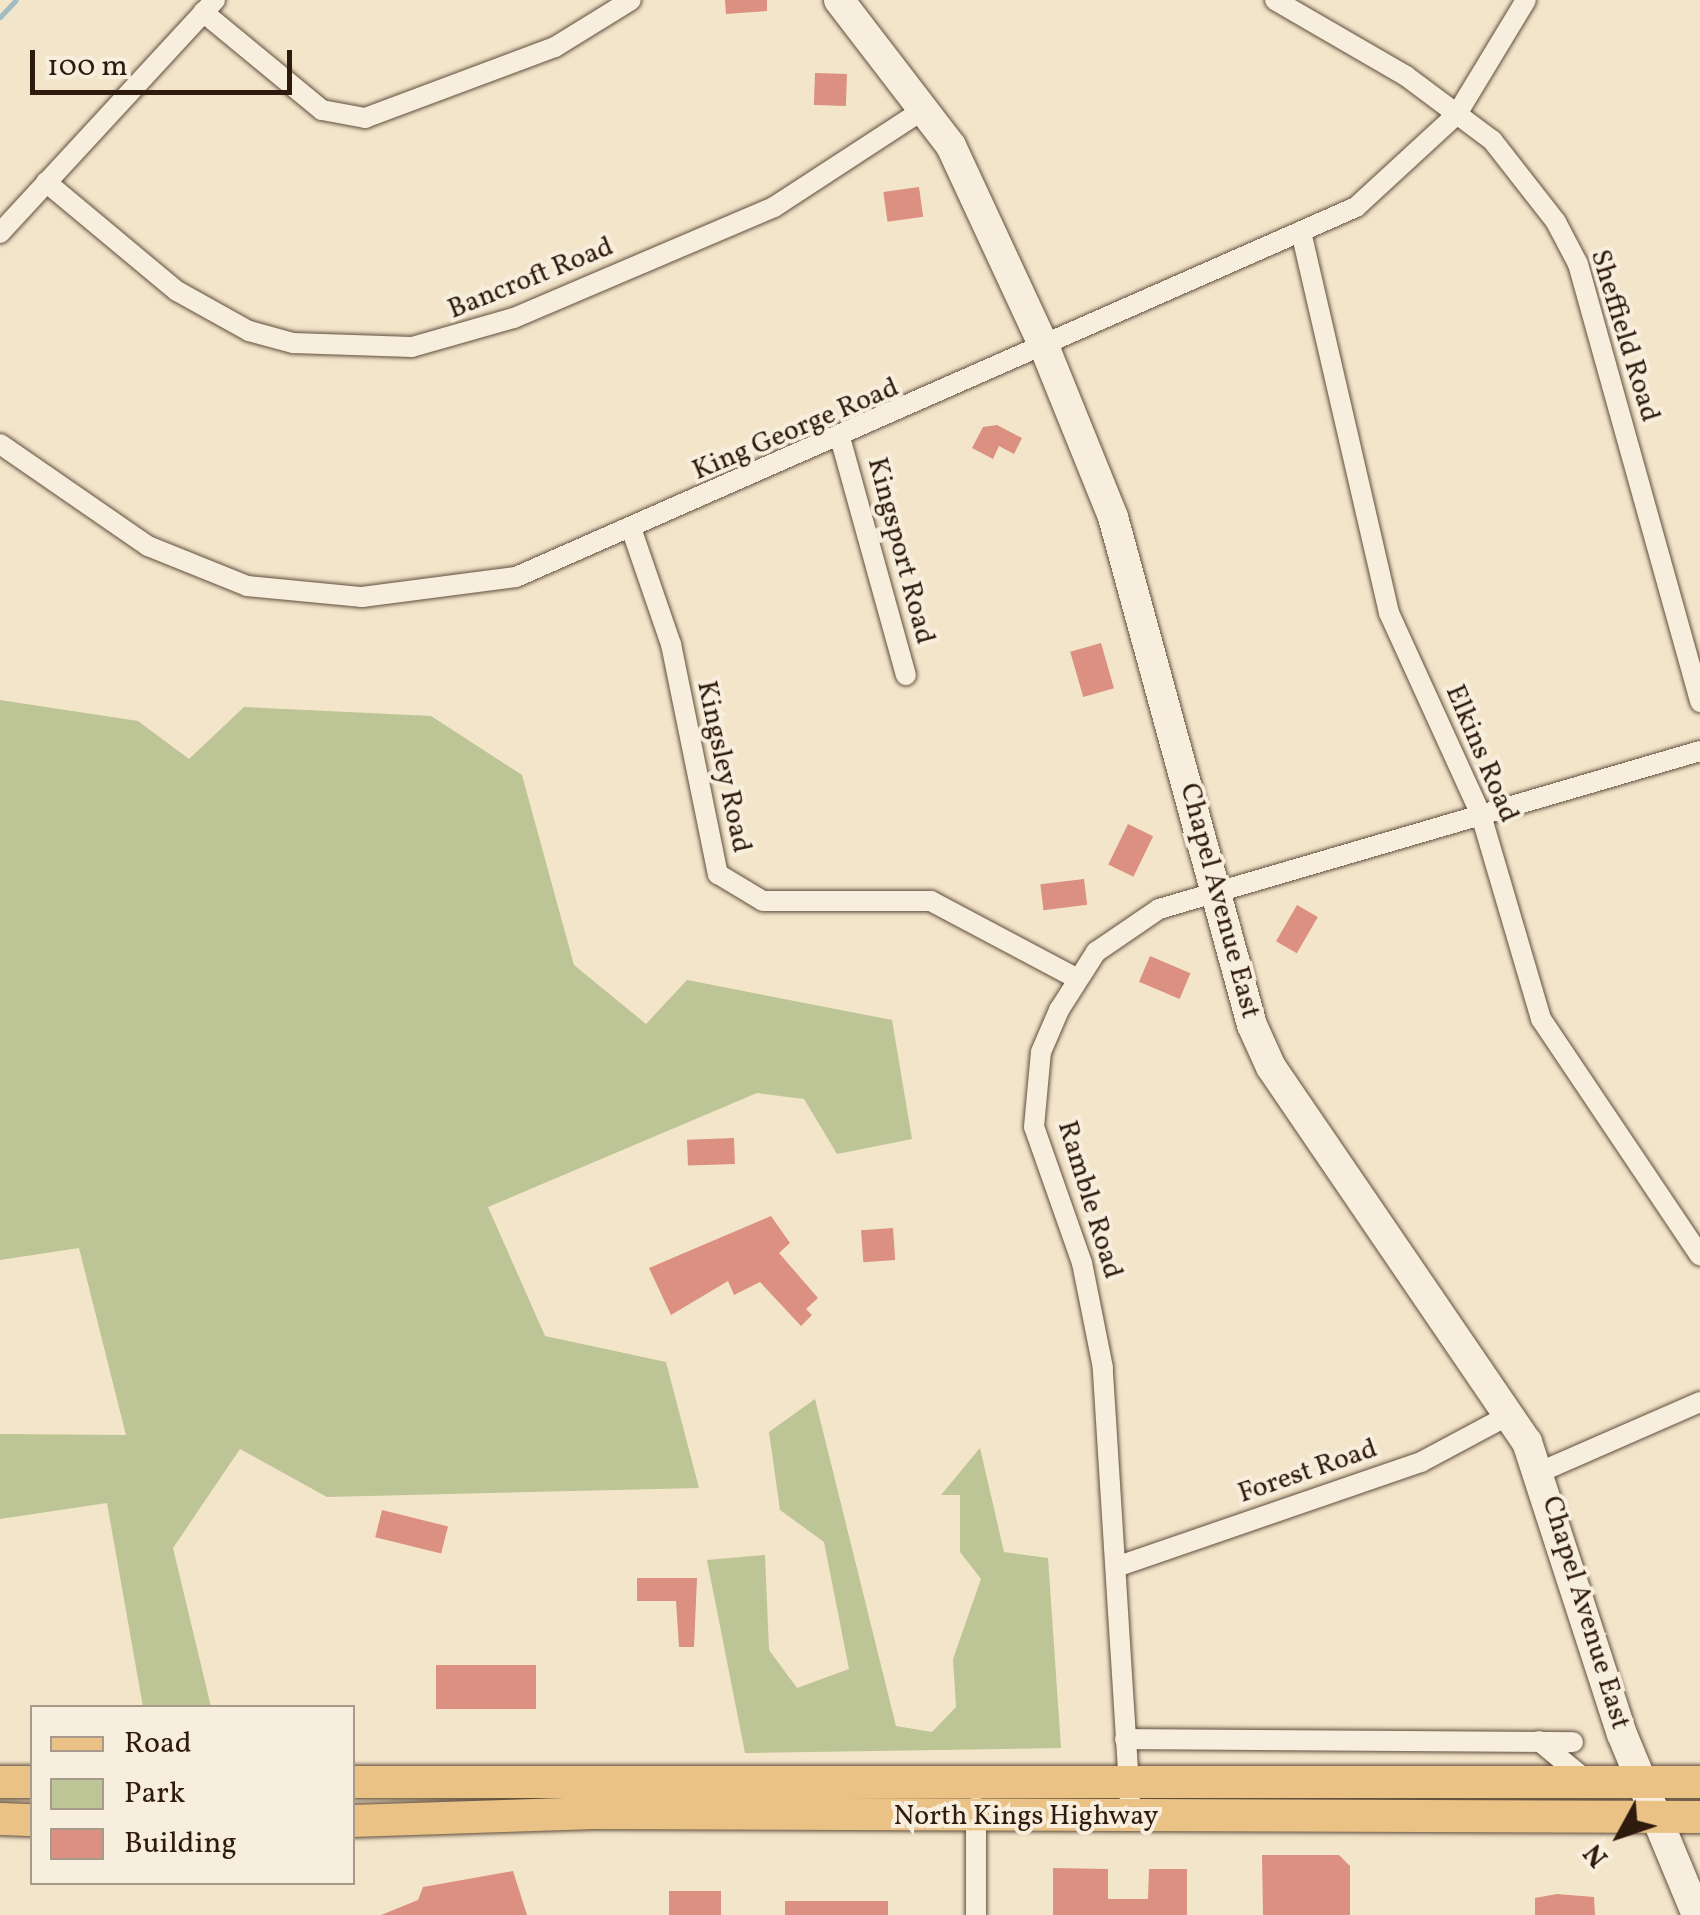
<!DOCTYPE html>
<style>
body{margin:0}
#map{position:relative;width:1700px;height:1915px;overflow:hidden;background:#f3e5ca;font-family:Vollkorn,serif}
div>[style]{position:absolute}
.green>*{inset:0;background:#bdc495}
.stream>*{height:5px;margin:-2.5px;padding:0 2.5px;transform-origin:2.5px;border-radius:2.5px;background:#a1bcc2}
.building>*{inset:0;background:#db9081;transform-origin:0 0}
.roads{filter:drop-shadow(0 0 2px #604e3d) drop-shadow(0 0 2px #604e3d)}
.street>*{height:20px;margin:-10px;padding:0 10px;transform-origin:10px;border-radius:10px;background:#f7eedd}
.secondary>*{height:30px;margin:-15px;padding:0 15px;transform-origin:15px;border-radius:15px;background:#f7eedd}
.primary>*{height:32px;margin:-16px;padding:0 16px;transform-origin:16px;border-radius:16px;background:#eac285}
span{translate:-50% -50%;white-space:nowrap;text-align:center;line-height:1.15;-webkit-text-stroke:8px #f7eedd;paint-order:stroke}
.street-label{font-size:28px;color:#2f1b0e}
.legend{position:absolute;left:30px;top:1705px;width:325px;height:180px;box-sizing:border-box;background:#f7eedd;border:2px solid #a79a8a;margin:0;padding:12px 18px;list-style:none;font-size:30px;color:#2f1b0e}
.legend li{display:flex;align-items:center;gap:20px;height:50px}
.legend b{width:50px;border:2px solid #a79a8a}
.north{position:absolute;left:1570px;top:1785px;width:100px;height:100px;-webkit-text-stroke:8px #f7eedd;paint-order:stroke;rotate:230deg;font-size:28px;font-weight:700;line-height:40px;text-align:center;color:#2f1b0e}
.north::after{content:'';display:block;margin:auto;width:35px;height:45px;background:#2f1b0e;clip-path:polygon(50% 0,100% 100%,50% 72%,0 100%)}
.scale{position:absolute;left:30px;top:50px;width:262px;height:45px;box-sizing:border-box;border:5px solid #2f1b0e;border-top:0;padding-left:12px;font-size:30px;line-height:35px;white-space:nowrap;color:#2f1b0e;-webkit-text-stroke:8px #f7eedd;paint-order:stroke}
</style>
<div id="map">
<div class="green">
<div style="clip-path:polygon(0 700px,138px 721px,189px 759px,244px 707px,431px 716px,522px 775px,574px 965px,646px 1024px,687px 980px,892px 1020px,912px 1139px,837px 1154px,804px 1099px,757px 1093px,488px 1207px,545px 1336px,666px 1362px,699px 1488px,327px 1497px,240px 1449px,173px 1548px,211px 1707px,143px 1707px,107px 1503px,0 1519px,0 1434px,126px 1435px,79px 1248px,0 1260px)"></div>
<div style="clip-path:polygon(815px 1399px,896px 1726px,932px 1732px,956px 1707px,953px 1659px,981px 1579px,960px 1552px,960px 1495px,941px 1495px,980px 1448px,1004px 1552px,1048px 1558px,1061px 1748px,745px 1753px,707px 1560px,765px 1555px,769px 1650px,797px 1688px,849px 1669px,824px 1542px,780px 1510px,769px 1432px)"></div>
</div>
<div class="stream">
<div style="left:0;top:17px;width:23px;rotate:-47deg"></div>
</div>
<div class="building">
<div style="clip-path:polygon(725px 0,767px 0,767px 11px,726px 14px)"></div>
<div style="left:815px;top:73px;width:32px;height:32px;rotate:2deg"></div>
<div style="left:919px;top:187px;width:30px;height:36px;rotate:82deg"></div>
<div style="clip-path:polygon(997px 425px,1022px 438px,1014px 454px,999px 446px,993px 459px,972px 448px,983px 427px)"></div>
<div style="left:1101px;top:643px;width:47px;height:32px;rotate:74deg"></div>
<div style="left:1128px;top:824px;width:28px;height:45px;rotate:26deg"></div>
<div style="left:1084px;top:879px;width:26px;height:44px;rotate:83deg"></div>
<div style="left:1297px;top:905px;width:24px;height:42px;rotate:30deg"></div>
<div style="left:1150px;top:956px;width:44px;height:28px;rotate:23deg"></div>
<div style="left:734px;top:1138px;width:26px;height:47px;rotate:88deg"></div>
<div style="clip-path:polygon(771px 1216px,790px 1243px,779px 1253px,818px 1298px,806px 1309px,812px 1315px,801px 1326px,760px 1282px,734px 1295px,728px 1281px,671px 1315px,649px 1268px)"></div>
<div style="left:893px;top:1228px;width:32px;height:32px;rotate:86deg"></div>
<div style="left:382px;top:1510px;width:68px;height:28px;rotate:14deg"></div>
<div style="clip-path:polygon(637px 1578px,697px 1578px,694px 1647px,679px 1647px,676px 1601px,637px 1601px)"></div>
<div style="left:436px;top:1665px;width:100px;height:44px"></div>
<div style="clip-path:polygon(1262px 1855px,1339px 1855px,1350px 1866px,1350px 1915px,1263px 1915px)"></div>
<div style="clip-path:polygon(1053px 1868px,1108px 1869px,1108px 1899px,1148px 1899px,1149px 1869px,1187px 1869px,1187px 1915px,1053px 1915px)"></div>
<div style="clip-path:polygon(513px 1871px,527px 1915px,381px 1915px,418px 1900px,423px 1887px)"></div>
<div style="left:669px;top:1891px;width:52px;height:24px"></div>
<div style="clip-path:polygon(1557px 1894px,1594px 1897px,1595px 1915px,1535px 1915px,1535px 1898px)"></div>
<div style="left:785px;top:1901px;width:103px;height:14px"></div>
</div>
<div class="roads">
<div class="street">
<div style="left:1275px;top:0;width:151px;rotate:30.1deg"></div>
<div style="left:1406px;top:76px;width:107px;rotate:36.7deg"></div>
<div style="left:1492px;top:140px;width:104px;rotate:52deg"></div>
<div style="left:1556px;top:222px;width:47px;rotate:62.4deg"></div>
<div style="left:1578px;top:264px;width:455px;rotate:74.4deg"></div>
<div style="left:203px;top:12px;width:154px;rotate:39.5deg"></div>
<div style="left:322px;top:110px;width:44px;rotate:10.5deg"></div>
<div style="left:365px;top:118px;width:203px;rotate:-20.5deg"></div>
<div style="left:555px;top:47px;width:89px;rotate:-31.7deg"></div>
<div style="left:46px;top:182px;width:170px;rotate:39.8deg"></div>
<div style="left:177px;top:291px;width:82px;rotate:29.1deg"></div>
<div style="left:249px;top:331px;width:46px;rotate:15.3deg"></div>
<div style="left:293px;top:343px;width:119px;rotate:1.9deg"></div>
<div style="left:412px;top:347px;width:106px;rotate:-15.9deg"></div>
<div style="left:514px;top:318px;width:283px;rotate:-23.1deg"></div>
<div style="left:774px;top:207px;width:181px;rotate:-33.1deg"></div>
<div style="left:0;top:233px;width:317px;rotate:-47.3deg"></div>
<div style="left:1302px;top:236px;width:387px;rotate:77deg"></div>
<div style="left:1389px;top:613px;width:222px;rotate:65.5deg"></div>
<div style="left:1481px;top:815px;width:213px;rotate:73.6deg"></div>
<div style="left:1541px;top:1019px;width:285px;rotate:56.1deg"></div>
<div style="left:841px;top:441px;width:243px;rotate:74.5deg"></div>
<div style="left:0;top:444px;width:180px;rotate:34.6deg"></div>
<div style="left:148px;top:546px;width:107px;rotate:22deg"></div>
<div style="left:247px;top:586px;width:116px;rotate:5.5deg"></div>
<div style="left:362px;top:597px;width:155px;rotate:-7.4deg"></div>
<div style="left:516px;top:577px;width:918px;rotate:-23.77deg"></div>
<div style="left:1356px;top:207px;width:137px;rotate:-42.6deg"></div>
<div style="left:1457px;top:114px;width:133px;rotate:-58.8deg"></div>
<div style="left:632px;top:531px;width:120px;rotate:71deg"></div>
<div style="left:671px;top:644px;width:235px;rotate:78.5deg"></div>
<div style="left:718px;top:874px;width:52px;rotate:31deg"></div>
<div style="left:763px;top:901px;width:168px"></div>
<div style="left:931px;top:901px;width:164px;rotate:28deg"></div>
<div style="left:1540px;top:1472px;width:175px;rotate:-23.6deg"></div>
<div style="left:1116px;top:1567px;width:323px;rotate:-19deg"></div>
<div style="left:1421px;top:1462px;width:102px;rotate:-28.1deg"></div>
<div style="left:1125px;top:1739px;width:448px;rotate:0.4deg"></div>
<div style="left:1539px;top:1741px;width:60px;rotate:39.6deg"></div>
<div style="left:976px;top:1807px;width:108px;rotate:90deg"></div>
<div style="left:1131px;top:1818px;width:451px;rotate:-93.6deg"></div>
<div style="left:1103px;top:1368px;width:107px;rotate:-101.3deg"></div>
<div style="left:1082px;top:1263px;width:144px;rotate:-109.4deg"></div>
<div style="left:1034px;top:1127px;width:75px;rotate:-84.7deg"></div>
<div style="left:1041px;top:1052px;width:46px;rotate:-66.8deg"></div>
<div style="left:1059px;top:1010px;width:69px;rotate:-57.5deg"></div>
<div style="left:1096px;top:952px;width:76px;rotate:-34.3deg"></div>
<div style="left:1159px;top:909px;width:564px;rotate:-16.28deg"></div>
</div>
<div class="secondary">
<div style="left:839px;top:0;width:184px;rotate:52.5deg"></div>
<div style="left:951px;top:146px;width:226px;rotate:65.1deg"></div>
<div style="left:1046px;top:351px;width:179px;rotate:68deg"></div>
<div style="left:1113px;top:517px;width:527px;rotate:74.7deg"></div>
<div style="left:1252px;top:1025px;width:46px;rotate:65.7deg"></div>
<div style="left:1271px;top:1067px;width:454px;rotate:55.7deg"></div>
<div style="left:1527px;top:1442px;width:307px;rotate:72deg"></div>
<div style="left:1622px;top:1734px;width:196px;rotate:67.5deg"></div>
</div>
<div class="primary">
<div style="left:0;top:1782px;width:32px"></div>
<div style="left:352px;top:1782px;width:1348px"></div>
<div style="left:0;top:1819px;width:32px;rotate:2deg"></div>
<div style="left:352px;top:1821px;width:243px;rotate:-1.9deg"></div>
<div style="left:595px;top:1813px;width:1105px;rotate:0.21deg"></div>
</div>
</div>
<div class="street-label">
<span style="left:531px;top:279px;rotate:-22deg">Bancroft Road</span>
<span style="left:1624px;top:336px;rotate:73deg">Sheffield Road</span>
<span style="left:796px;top:430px;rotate:-23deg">King George Road</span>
<span style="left:900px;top:551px;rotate:75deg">Kingsport Road</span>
<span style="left:1481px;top:754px;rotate:67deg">Elkins Road</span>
<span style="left:723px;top:767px;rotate:78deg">Kingsley Road</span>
<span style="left:1219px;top:901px;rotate:75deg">Chapel Avenue East</span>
<span style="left:1089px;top:1200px;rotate:73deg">Ramble Road</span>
<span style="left:1308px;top:1472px;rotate:-19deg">Forest Road</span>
<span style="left:1585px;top:1613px;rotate:73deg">Chapel Avenue East</span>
<span style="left:1026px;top:1817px">North Kings Highway</span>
</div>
<ul class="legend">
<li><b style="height:12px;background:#eac285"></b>Road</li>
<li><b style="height:28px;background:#bdc495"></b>Park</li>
<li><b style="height:28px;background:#db9081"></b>Building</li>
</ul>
<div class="north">N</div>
<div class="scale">100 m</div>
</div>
